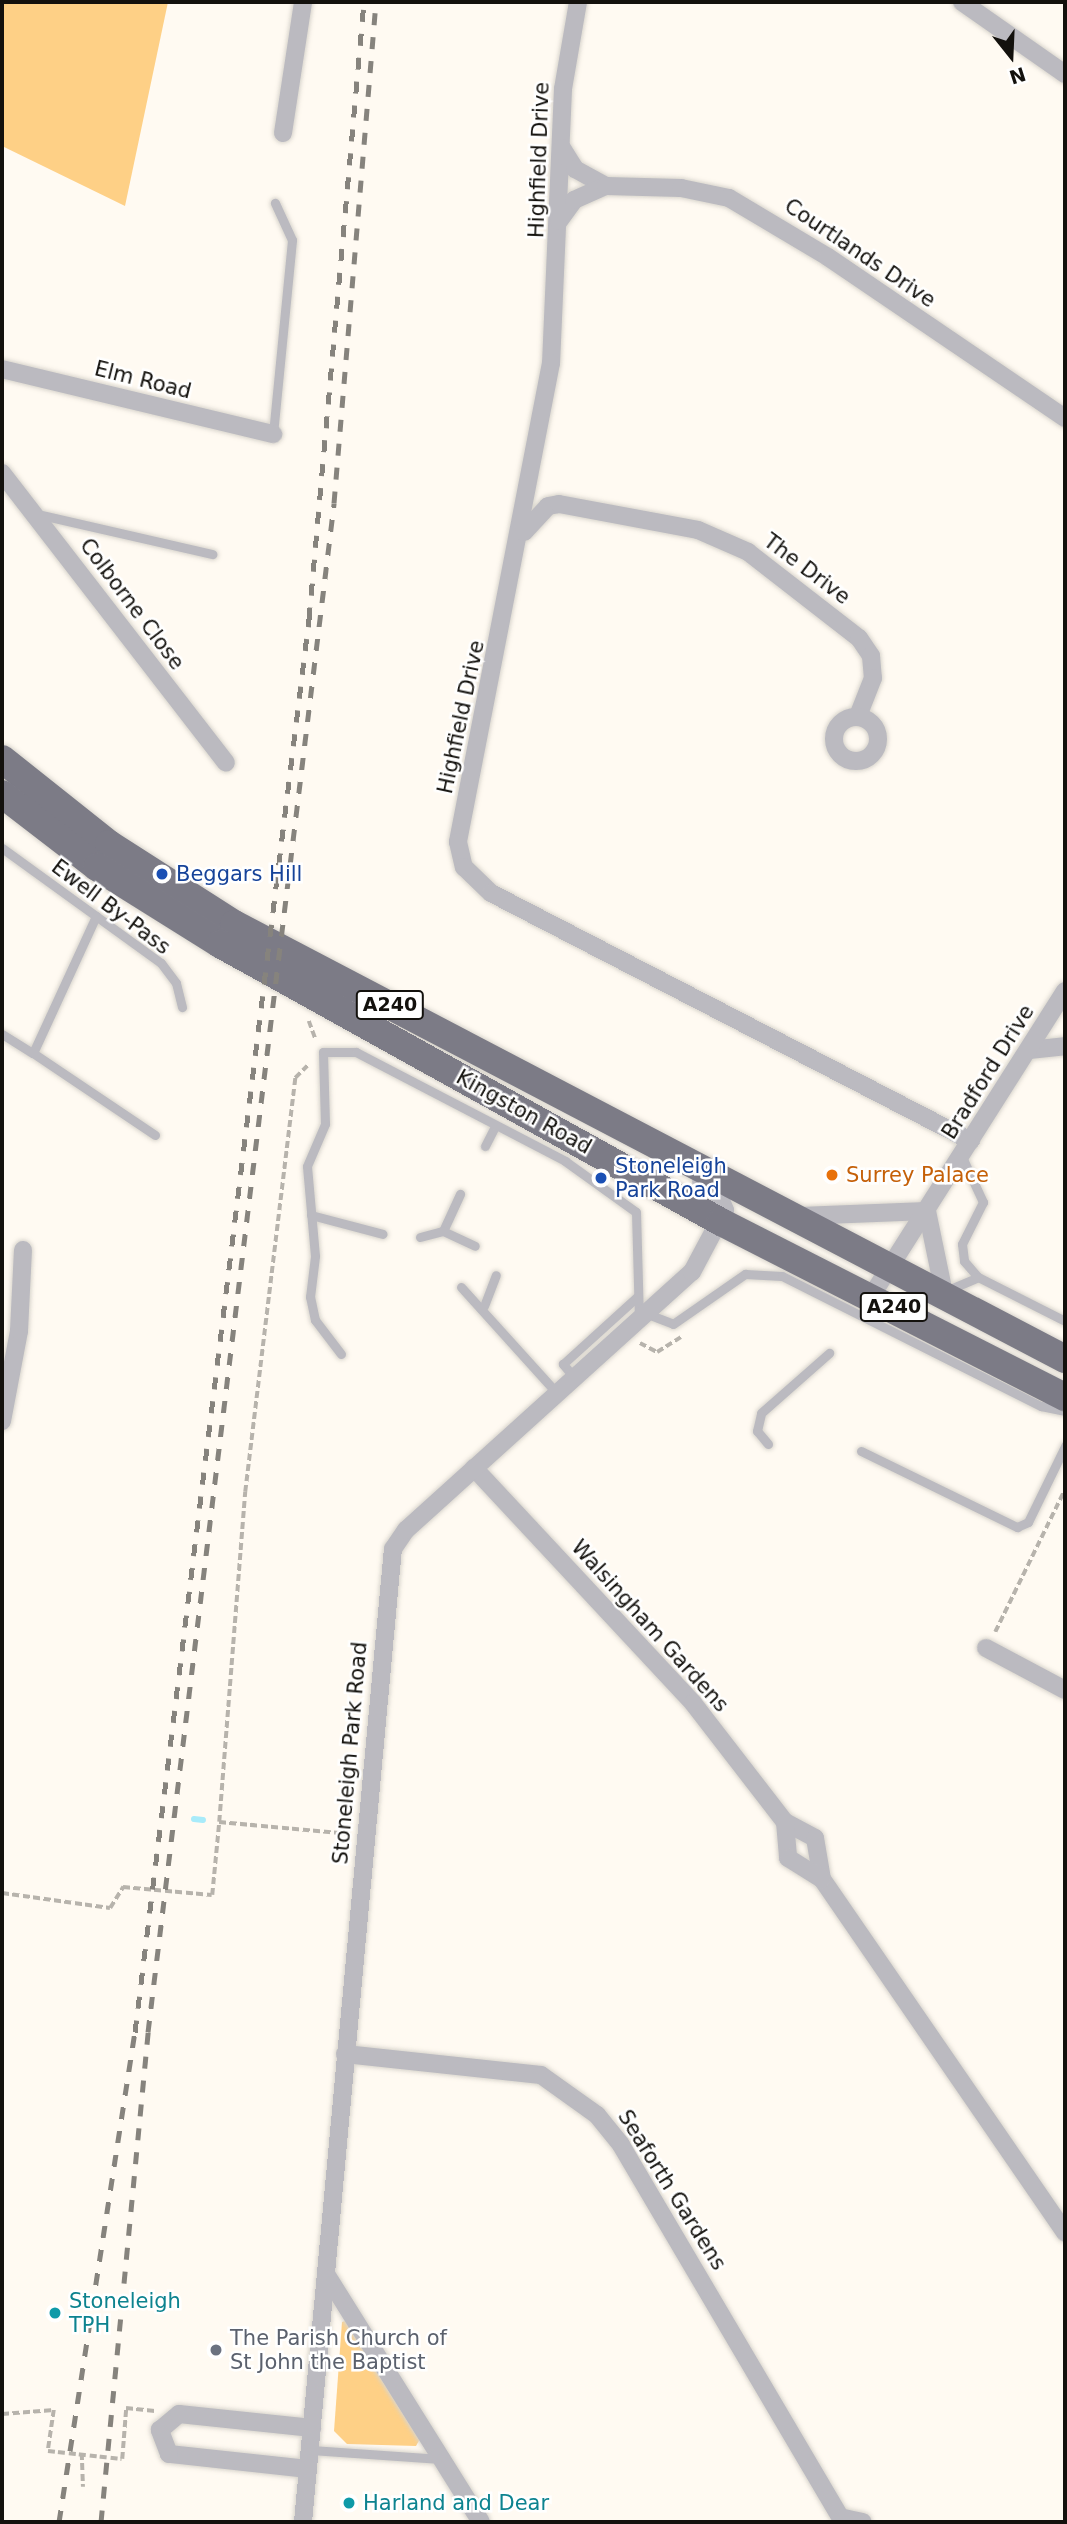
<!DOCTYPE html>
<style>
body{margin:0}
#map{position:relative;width:1067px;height:2524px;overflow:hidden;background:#fffaf2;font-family:"DejaVu Sans",sans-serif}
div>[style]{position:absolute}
.green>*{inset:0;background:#fed086}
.stream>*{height:6px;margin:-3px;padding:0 3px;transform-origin:3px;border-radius:3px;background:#a8ebfa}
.path>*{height:3.5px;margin-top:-1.75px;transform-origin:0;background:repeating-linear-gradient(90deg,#b7b3ac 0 7px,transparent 0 10.5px)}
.roads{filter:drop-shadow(0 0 2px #d9d5cd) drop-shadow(0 0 2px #d9d5cd)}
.service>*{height:9px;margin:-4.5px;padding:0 4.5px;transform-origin:4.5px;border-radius:4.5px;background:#bbbac0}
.minor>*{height:18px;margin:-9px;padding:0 9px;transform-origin:9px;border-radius:9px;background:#bbbac0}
.minor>.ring{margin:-9px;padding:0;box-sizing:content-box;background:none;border:18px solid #bbbac0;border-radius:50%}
.trunk>*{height:28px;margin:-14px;padding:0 14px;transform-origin:14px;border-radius:14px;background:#7c7b86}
.rail>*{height:5px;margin-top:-2.5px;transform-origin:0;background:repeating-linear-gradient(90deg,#86837d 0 12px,transparent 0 24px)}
.path-bridge>*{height:3.5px;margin-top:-1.75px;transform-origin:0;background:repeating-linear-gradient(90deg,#b7b3ac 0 7px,transparent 0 10.5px)}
.dots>*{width:19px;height:19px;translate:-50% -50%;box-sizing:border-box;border:4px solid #fff;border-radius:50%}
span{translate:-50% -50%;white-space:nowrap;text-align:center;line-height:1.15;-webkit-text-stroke:5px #fff;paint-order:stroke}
.shield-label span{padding:2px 5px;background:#fff;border:2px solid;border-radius:5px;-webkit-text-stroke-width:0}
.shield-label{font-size:19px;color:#13110d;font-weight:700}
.street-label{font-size:21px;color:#13110d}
.transit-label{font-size:21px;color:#164399}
.left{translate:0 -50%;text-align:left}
.food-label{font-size:21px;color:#c56008}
.culture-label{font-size:21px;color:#0d838f}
.worship-label{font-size:21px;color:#5b616d}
.frame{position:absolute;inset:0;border:4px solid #13110d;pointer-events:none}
.north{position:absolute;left:976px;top:21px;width:70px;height:70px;-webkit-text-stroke:5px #fff;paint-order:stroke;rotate:162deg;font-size:19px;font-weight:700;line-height:28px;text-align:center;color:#13110d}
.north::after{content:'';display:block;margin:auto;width:24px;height:32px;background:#13110d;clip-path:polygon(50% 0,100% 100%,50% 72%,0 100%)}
</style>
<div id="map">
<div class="green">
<div style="clip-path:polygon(2px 2px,168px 2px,125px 206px,2px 146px)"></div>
<div style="clip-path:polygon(348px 2320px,420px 2439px,416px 2446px,347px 2444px,334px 2431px,342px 2322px)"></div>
</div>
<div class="stream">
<div style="left:194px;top:1819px;width:9px;rotate:6deg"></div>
</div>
<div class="path">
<div style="left:309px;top:1021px;width:20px;rotate:70deg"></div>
<div style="left:640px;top:1343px;width:19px;rotate:28deg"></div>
<div style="left:657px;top:1352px;width:28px;rotate:-32deg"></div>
<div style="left:995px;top:1632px;width:159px;rotate:-63.9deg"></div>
<div style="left:219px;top:1822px;width:331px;rotate:-85.5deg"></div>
<div style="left:245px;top:1492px;width:417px;rotate:-83.1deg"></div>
<div style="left:295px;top:1078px;width:20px;rotate:-45deg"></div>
<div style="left:2px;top:1893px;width:109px;rotate:7.9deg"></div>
<div style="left:110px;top:1908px;width:25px;rotate:-58deg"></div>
<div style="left:123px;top:1887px;width:89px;rotate:5.1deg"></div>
<div style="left:212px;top:1895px;width:73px;rotate:-84.5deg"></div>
<div style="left:219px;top:1822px;width:132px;rotate:5.2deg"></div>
<div style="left:2px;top:2414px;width:52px;rotate:-4.4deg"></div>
<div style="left:54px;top:2410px;width:41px;rotate:98.3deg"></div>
<div style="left:82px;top:2453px;width:34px;rotate:88deg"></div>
<div style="left:122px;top:2459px;width:51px;rotate:-85.5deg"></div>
<div style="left:126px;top:2408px;width:29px;rotate:6deg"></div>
</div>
<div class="roads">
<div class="service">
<div style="left:273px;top:434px;width:195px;rotate:-84.4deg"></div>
<div style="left:292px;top:240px;width:41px;rotate:-114.7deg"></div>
<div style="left:37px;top:514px;width:180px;rotate:12.9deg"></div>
<div style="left:2px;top:848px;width:196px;rotate:35.9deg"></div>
<div style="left:161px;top:963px;width:25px;rotate:53deg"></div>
<div style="left:176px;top:983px;width:25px;rotate:76deg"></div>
<div style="left:2px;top:1034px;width:36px;rotate:32deg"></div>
<div style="left:33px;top:1053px;width:151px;rotate:-65.3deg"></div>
<div style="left:33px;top:1053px;width:147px;rotate:33.9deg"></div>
<div style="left:485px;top:1146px;width:22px;rotate:-63deg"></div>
<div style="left:962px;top:1157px;width:50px;rotate:65deg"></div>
<div style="left:983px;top:1202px;width:47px;rotate:116.6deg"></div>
<div style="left:962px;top:1244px;width:17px;rotate:83deg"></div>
<div style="left:964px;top:1261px;width:21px;rotate:49deg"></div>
<div style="left:978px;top:1277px;width:97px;rotate:26.8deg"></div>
<div style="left:311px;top:1215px;width:74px;rotate:14.8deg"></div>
<div style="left:443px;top:1231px;width:41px;rotate:-65.3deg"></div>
<div style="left:420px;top:1237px;width:24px;rotate:-15deg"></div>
<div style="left:443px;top:1231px;width:35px;rotate:25deg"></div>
<div style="left:461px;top:1287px;width:142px;rotate:47.9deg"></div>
<div style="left:948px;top:1290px;width:33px;rotate:-23deg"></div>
<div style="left:484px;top:1306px;width:33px;rotate:-69deg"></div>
<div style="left:645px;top:1313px;width:30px;rotate:21deg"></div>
<div style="left:673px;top:1324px;width:88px;rotate:-34.8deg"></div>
<div style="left:745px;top:1274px;width:37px;rotate:3deg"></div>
<div style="left:782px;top:1276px;width:290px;rotate:26.7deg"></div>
<div style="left:1041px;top:1406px;width:25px;rotate:12deg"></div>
<div style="left:341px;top:1354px;width:43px;rotate:-127.4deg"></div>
<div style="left:315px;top:1320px;width:24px;rotate:-102deg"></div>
<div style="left:310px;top:1297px;width:41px;rotate:-83deg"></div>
<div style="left:315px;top:1256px;width:90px;rotate:-95.1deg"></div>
<div style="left:307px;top:1166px;width:46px;rotate:-66.8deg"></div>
<div style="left:325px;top:1124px;width:72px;rotate:-91.6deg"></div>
<div style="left:323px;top:1052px;width:33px"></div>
<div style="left:356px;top:1052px;width:236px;rotate:27.5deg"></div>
<div style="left:565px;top:1161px;width:87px;rotate:35.7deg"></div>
<div style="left:636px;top:1212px;width:105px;rotate:88.4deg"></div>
<div style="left:573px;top:1376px;width:16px;rotate:-130deg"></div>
<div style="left:563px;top:1364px;width:101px;rotate:-42.2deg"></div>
<div style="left:768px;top:1444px;width:17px;rotate:-130deg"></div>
<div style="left:757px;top:1431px;width:18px;rotate:-77deg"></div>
<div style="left:761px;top:1413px;width:91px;rotate:-41.4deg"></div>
<div style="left:861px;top:1451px;width:174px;rotate:26deg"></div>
<div style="left:1017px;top:1527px;width:12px;rotate:-24deg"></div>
<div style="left:1028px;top:1522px;width:85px;rotate:-64deg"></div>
<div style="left:311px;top:2450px;width:130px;rotate:4deg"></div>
</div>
<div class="minor">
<div style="left:578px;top:2px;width:88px;rotate:99.8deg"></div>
<div style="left:563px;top:89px;width:274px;rotate:92.5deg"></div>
<div style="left:551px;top:363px;width:488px;rotate:101deg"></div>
<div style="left:458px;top:842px;width:26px;rotate:77deg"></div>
<div style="left:464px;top:867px;width:37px;rotate:44deg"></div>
<div style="left:491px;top:893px;width:540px;rotate:27.32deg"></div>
<div style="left:962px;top:2px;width:126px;rotate:35deg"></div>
<div style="left:283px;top:133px;width:133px;rotate:-81.3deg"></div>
<div style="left:562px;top:148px;width:25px;rotate:58deg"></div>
<div style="left:575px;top:169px;width:35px;rotate:29deg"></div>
<div style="left:559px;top:221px;width:26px;rotate:-54deg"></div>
<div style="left:574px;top:200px;width:35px;rotate:-24deg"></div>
<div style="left:606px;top:186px;width:75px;rotate:1.5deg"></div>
<div style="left:681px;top:188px;width:49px;rotate:11.8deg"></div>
<div style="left:729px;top:198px;width:115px;rotate:30.8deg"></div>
<div style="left:828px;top:257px;width:287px;rotate:34.2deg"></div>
<div style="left:2px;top:369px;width:279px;rotate:13.5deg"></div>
<div style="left:2px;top:473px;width:366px;rotate:52.3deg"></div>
<div style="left:524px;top:532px;width:35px;rotate:-47deg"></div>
<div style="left:548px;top:506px;width:11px;rotate:-10deg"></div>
<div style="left:559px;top:504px;width:141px;rotate:10.6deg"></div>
<div style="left:698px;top:530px;width:55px;rotate:23.7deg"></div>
<div style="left:748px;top:552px;width:140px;rotate:37.8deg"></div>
<div style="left:859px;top:638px;width:22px;rotate:56deg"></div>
<div style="left:871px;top:656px;width:22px;rotate:85deg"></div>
<div style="left:873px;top:678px;width:41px;rotate:111.5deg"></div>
<div class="ring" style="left:834px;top:717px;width:26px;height:26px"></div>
<div style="left:1029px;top:1050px;width:36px;rotate:-6deg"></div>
<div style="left:927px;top:1211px;width:84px;rotate:78.3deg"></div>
<div style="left:800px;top:1216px;width:127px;rotate:-2.3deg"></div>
<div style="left:872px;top:1295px;width:360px;rotate:-57.6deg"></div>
<div style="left:2px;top:1421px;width:92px;rotate:-79.3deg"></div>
<div style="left:19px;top:1331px;width:81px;rotate:-87.2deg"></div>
<div style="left:474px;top:1468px;width:321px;rotate:47deg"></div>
<div style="left:693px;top:1703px;width:150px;rotate:52.3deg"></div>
<div style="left:785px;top:1822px;width:34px;rotate:28deg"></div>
<div style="left:815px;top:1838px;width:42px;rotate:80.3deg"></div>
<div style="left:822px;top:1879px;width:429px;rotate:55.5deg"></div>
<div style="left:986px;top:1648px;width:89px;rotate:28deg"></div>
<div style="left:785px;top:1822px;width:36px;rotate:85deg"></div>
<div style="left:788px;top:1858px;width:40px;rotate:32deg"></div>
<div style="left:345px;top:2054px;width:197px;rotate:6.1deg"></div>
<div style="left:541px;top:2075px;width:69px;rotate:35.5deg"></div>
<div style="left:597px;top:2115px;width:38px;rotate:51deg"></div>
<div style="left:621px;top:2145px;width:438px;rotate:59.5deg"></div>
<div style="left:326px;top:2274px;width:292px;rotate:58deg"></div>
<div style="left:308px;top:2469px;width:140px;rotate:-173.8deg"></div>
<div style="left:169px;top:2454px;width:26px;rotate:-111deg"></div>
<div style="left:160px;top:2430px;width:25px;rotate:-40deg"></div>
<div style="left:179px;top:2414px;width:134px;rotate:6deg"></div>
<div style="left:844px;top:2518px;width:19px;rotate:12deg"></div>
<div style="left:303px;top:2522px;width:977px;rotate:-84.72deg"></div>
<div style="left:393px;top:1549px;width:23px;rotate:-56deg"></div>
<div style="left:406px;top:1530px;width:385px;rotate:-42.1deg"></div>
<div style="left:692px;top:1272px;width:70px;rotate:-62deg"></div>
<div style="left:725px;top:1210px;width:25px;rotate:-113deg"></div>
<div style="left:715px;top:1187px;width:15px;rotate:-157deg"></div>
</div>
<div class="trunk">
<div style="left:2px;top:759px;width:137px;rotate:38.5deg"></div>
<div style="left:109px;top:844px;width:148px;rotate:32.6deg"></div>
<div style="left:234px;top:924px;width:938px;rotate:27.63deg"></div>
<div style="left:2px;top:794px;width:120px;rotate:37.5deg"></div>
<div style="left:97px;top:867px;width:145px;rotate:32deg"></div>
<div style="left:220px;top:944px;width:573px;rotate:29.03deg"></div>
<div style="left:721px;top:1222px;width:386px;rotate:27deg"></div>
</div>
</div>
<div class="rail">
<div style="left:59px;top:2522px;width:496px;rotate:-81.2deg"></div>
<div style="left:135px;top:2032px;width:1424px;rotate:-82.98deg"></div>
<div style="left:309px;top:619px;width:619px;rotate:-84.91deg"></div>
<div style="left:101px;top:2522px;width:492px;rotate:-84.5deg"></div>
<div style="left:148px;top:2032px;width:1540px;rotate:-83.06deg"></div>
<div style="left:334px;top:503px;width:503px;rotate:-85.21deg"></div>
</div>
<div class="path-bridge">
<div style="left:48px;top:2451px;width:74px;rotate:6.2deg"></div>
</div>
<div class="dots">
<div style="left:162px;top:874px;background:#1a4fb4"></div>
<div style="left:832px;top:1175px;background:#e8710a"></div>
<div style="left:601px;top:1178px;background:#1a4fb4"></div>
<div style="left:55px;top:2313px;background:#0f9aa8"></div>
<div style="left:216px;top:2350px;background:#6b7280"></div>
<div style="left:349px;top:2503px;background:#0f9aa8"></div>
</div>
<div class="shield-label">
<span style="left:390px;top:1005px">A240</span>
<span style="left:894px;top:1307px">A240</span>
</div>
<div class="street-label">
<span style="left:539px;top:160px;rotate:-88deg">Highfield Drive</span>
<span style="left:860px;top:253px;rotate:34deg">Courtlands Drive</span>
<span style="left:143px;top:380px;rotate:14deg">Elm Road</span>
<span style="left:807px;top:569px;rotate:37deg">The Drive</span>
<span style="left:132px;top:604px;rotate:53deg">Colborne Close</span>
<span style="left:461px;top:717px;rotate:-78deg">Highfield Drive</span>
<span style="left:111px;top:907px;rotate:37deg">Ewell By-Pass</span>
<span style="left:988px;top:1072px;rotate:-58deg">Bradford Drive</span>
<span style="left:524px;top:1112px;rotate:29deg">Kingston Road</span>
<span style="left:650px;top:1626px;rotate:48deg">Walsingham Gardens</span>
<span style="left:350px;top:1753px;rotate:-85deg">Stoneleigh Park Road</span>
<span style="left:672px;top:2190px;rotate:58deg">Seaforth Gardens</span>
</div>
<div class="transit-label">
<span class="left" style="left:176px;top:874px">Beggars Hill</span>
<span class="left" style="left:615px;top:1178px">Stoneleigh<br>Park Road</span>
</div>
<div class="food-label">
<span class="left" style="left:846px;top:1175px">Surrey Palace</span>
</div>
<div class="culture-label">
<span class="left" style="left:69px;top:2313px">Stoneleigh<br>TPH</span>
<span class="left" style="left:363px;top:2503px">Harland and Dear</span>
</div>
<div class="worship-label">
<span class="left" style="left:230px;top:2350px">The Parish Church of<br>St John the Baptist</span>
</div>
<div class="frame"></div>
<div class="north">N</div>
</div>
